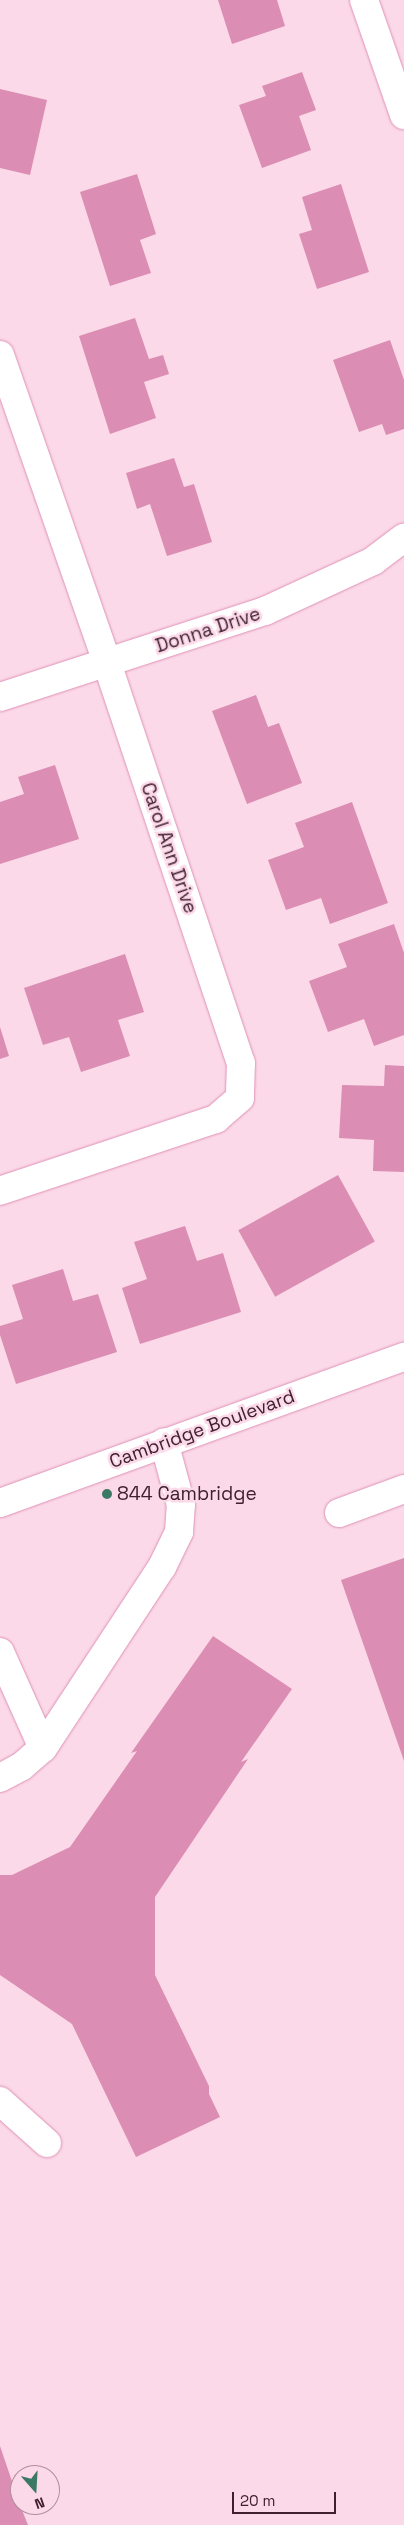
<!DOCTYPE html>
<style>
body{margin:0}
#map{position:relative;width:404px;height:2525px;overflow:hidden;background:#fbd9e8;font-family:"Space Grotesk",sans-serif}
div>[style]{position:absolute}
.building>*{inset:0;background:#db8db3;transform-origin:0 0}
.roads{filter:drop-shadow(0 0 1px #df91b7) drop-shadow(0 0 1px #df91b7)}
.minor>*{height:28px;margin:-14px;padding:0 14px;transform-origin:14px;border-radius:14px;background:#fff}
.dots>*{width:14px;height:14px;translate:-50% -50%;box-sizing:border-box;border:2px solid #fbd9e8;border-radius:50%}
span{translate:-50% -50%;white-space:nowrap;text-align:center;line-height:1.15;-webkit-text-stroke:5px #fbd9e8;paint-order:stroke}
.street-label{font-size:19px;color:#3f2030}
.poi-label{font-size:19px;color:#3f2030}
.left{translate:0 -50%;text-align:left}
.north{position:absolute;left:10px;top:2465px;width:50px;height:50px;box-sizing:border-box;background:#fbd9e8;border:1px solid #b08f9e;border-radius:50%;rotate:161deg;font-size:14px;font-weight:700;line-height:20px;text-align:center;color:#3f2030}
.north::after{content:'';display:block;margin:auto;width:18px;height:22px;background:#3c7965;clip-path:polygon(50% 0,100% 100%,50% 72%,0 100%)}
.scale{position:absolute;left:232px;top:2492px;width:104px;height:22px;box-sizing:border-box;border:2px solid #3f2030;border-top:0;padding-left:6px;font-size:15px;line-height:18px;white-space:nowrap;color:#3f2030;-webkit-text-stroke:4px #fbd9e8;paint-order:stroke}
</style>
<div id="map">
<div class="building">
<div style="clip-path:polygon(218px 0,277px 0,285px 26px,232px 44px)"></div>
<div style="clip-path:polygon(302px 72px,316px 110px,299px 116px,311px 150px,262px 168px,239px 105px,266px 96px,262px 86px)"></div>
<div style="clip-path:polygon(0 89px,47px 100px,30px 175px,0 168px)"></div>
<div style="clip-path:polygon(137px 174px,156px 234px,140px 240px,151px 273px,110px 286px,80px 192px)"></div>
<div style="clip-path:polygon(341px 184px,369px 272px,317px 289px,299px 234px,312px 230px,302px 197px)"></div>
<div style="clip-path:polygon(135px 318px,149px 359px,163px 355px,169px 374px,144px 382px,156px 418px,110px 434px,79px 336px)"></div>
<div style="clip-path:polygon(390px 340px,404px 380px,404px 429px,386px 435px,382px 424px,359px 432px,333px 360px)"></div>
<div style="clip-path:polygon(174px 458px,184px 487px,194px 484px,212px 542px,167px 556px,150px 504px,137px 509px,126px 473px)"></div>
<div style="clip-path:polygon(256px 695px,268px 727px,279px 723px,302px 783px,247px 804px,212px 711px)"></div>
<div style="clip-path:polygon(55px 765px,79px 839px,0 864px,0 802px,24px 794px,18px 777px)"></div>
<div style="clip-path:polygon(352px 802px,388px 903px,330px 924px,321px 898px,286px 910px,268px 860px,304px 847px,295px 823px)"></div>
<div style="clip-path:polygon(394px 924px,404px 953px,404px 1035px,374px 1046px,364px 1019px,328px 1032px,309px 981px,347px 967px,338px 944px)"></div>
<div style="clip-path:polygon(125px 954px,144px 1012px,118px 1020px,130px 1056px,81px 1072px,69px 1037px,43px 1045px,24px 988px)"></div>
<div style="clip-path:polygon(0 1027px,9px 1056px,0 1059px)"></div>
<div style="clip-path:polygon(385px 1065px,404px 1066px,404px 1172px,373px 1171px,374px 1140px,339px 1138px,342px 1085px,384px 1086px)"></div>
<div style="left:338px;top:1175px;width:76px;height:114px;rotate:61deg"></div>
<div style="clip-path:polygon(185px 1226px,197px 1261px,223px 1253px,241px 1312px,140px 1344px,122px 1288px,147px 1279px,134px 1242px)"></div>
<div style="clip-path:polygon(63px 1269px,73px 1301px,98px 1294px,117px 1352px,16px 1384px,0 1335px,0 1326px,23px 1319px,12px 1285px)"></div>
<div style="clip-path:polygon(404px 1558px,404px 1761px,341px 1580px)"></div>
<div style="clip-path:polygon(213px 1636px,292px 1689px,241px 1762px,248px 1759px,155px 1897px,155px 1975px,209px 2086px,209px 2094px,220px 2117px,136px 2157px,72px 2024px,0 1975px,0 1875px,12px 1875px,70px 1847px,137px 1751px,131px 1753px)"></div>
<div style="clip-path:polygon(0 2446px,20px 2505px,28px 2525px,0 2525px)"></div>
</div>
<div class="roads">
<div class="minor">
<div style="left:364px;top:0;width:122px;rotate:70.8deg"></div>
<div style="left:0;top:355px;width:326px;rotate:70.8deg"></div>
<div style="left:107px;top:663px;width:422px;rotate:71.5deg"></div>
<div style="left:241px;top:1063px;width:35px;rotate:92deg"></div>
<div style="left:240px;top:1098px;width:32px;rotate:139deg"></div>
<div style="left:216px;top:1119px;width:228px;rotate:161.6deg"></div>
<div style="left:0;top:697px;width:279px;rotate:-18deg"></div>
<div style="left:265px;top:611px;width:119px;rotate:-24.8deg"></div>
<div style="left:373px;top:561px;width:39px;rotate:-37deg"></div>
<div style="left:0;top:1503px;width:430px;rotate:-19.9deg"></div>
<div style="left:339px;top:1513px;width:69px;rotate:-20.3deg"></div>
<div style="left:0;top:1652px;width:105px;rotate:65.9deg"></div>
<div style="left:0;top:1778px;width:24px;rotate:-28deg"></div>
<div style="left:21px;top:1767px;width:29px;rotate:-41deg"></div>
<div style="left:43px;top:1748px;width:217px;rotate:-56.7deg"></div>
<div style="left:162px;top:1567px;width:39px;rotate:-64deg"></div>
<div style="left:179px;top:1532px;width:27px;rotate:-86deg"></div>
<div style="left:181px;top:1505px;width:65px;rotate:-105.1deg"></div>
<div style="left:0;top:2101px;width:63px;rotate:41.8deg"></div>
</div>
</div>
<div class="dots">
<div style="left:107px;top:1494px;background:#3c7965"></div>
</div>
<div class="street-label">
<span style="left:208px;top:630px;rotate:-18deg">Donna Drive</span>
<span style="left:169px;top:848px;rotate:71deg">Carol Ann Drive</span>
<span style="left:202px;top:1429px;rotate:-20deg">Cambridge Boulevard</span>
</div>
<div class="poi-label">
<span class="left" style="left:117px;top:1494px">844 Cambridge</span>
</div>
<div class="north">N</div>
<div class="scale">20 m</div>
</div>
